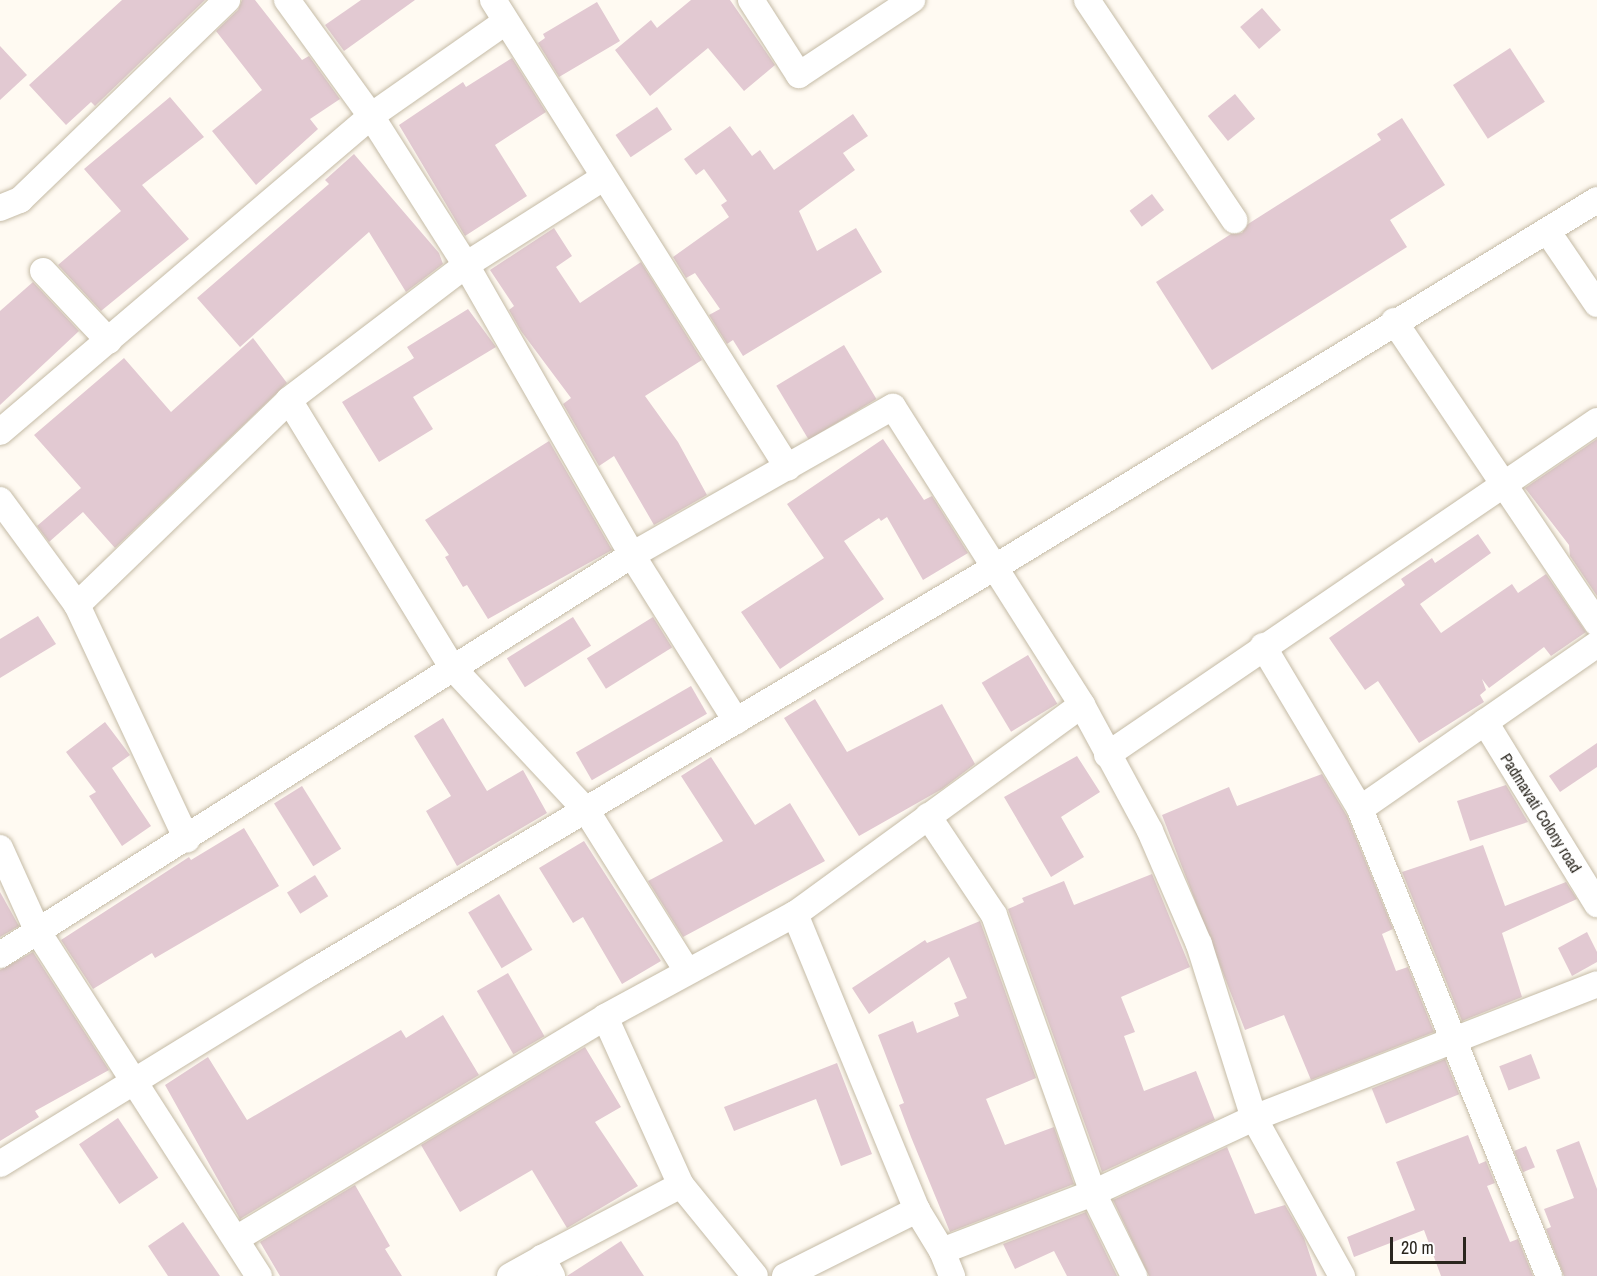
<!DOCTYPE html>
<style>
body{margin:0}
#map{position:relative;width:1597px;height:1276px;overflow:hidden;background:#fffaf2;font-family:"Archivo Narrow",sans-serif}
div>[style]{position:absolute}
.building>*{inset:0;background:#e2c9d2;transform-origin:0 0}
.roads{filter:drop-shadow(0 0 2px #c5bba6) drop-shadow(0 0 2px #c5bba6)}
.street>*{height:26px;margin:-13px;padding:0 13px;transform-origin:13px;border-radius:13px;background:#fff}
span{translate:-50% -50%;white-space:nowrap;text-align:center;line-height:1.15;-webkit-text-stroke:4.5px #fff;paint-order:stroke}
.street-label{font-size:16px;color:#2a261e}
.scale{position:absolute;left:1390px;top:1237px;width:76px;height:27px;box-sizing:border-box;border:3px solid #2a261e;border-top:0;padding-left:8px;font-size:18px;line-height:21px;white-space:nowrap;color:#2a261e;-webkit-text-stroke:4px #fff;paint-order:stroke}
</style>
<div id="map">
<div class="building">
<div style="clip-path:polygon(122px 0,205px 0,95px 106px,91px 102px,66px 125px,29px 85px)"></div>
<div style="clip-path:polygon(242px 0,255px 0,302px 60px,309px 56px,340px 99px,310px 119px,318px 129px,256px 185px,212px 131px,262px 90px,216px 31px,238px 10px)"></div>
<div style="clip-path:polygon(361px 0,415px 0,344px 51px,325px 25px)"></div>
<div style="clip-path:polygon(691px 0,730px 0,775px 65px,744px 91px,708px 48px,650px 96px,615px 50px,651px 20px,657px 28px)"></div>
<div style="clip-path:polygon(597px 2px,620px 41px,559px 77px,538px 43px,545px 38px,543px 34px)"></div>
<div style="left:1262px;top:8px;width:29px;height:29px;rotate:49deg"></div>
<div style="clip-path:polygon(0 46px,27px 75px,0 100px)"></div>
<div style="left:1510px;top:48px;width:64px;height:68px;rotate:57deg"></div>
<div style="clip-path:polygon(512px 58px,546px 112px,495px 145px,527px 196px,465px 236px,399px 125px,463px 82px,466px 87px)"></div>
<div style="left:1235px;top:94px;width:32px;height:35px;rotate:51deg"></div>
<div style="clip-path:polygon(170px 97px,204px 137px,142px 185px,189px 239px,101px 311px,58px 265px,121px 211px,84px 169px)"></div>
<div style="left:657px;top:107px;width:27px;height:50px;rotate:56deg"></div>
<div style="clip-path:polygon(853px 114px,868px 136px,843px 153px,855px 170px,799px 211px,817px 251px,856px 228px,882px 272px,743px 356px,733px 340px,727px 344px,709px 315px,720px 309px,695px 273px,686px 278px,673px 257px,729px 217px,721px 205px,727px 201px,704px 169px,696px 175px,684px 159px,730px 126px,752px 156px,760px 150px,774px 170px)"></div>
<div style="clip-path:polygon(1402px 118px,1445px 185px,1390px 220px,1407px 247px,1212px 370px,1156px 282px,1231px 234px,1242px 233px,1248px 224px,1381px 140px,1377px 134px)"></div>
<div style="clip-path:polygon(354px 154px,439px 253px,443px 264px,406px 292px,369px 232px,240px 347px,197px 298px,329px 184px,325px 180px)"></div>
<div style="left:1152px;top:194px;width:20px;height:28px;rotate:53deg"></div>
<div style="clip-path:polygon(554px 228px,572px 256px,556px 267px,580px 303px,641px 262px,702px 360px,645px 396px,678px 442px,707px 495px,654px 525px,614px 456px,599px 466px,563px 404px,571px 398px,521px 331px,509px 310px,514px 306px,490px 270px)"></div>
<div style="clip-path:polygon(33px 282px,79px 331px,0 405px,0 311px)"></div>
<div style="clip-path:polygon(468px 309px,496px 347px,413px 397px,433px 429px,379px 462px,342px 402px,414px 358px,407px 347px)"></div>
<div style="clip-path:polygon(253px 338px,287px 383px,115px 548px,83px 512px,49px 542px,37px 526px,81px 488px,34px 435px,124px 358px,171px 412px)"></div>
<div style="left:844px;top:345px;width:63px;height:79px;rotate:59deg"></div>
<div style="clip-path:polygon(883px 439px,924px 500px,932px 496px,968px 553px,923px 580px,887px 517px,881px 521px,879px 518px,844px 541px,884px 599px,780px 669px,741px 612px,824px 558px,787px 504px)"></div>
<div style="clip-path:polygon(1597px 439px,1597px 596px,1570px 556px,1569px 545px,1525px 488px)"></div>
<div style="clip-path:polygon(549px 441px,612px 550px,488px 619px,467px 585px,463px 587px,445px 557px,449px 555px,425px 520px)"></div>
<div style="clip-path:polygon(1478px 534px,1491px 553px,1420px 604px,1441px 633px,1512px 584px,1518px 593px,1546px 574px,1586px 632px,1551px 656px,1544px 647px,1489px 688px,1482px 679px,1486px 690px,1480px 695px,1484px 702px,1419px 743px,1378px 681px,1365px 690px,1329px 638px,1405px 585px,1401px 579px,1432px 558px,1435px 563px)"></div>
<div style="clip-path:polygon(38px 616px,56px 644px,0 678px,0 639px)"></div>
<div style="left:573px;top:617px;width:34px;height:78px;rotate:58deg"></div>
<div style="left:653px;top:617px;width:36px;height:78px;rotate:58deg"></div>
<div style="left:1028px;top:655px;width:57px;height:54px;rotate:59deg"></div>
<div style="left:691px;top:686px;width:32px;height:133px;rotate:60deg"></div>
<div style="clip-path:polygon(815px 699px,847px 752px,942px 704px,975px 764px,942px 789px,859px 836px,784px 718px)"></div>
<div style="clip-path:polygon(443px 718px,487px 791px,523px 770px,547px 813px,457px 866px,426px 811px,451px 796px,414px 736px)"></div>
<div style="clip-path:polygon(105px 722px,130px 755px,112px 768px,151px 826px,122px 846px,89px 796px,96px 792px,66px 752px)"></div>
<div style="clip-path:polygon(1597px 743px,1597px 767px,1560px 792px,1549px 776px)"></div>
<div style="clip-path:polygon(1077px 756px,1100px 792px,1061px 817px,1084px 857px,1051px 877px,1004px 797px)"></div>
<div style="clip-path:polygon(711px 757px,755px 825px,790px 803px,825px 861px,683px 937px,648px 881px,723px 841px,681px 776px)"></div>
<div style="clip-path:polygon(1322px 774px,1347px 816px,1393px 929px,1382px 934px,1396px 971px,1408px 967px,1434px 1032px,1311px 1080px,1284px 1015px,1245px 1030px,1162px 815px,1229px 787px,1237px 806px)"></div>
<div style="clip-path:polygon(1506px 785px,1528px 822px,1470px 841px,1457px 801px)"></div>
<div style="left:302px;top:786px;width:74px;height:33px;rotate:58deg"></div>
<div style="clip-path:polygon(244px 828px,279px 886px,155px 958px,152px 953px,93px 989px,61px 940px,189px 857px,191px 860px)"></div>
<div style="clip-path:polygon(584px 841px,661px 961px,622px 984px,583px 917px,573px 923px,539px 868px)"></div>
<div style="clip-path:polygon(1483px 845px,1505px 906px,1566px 882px,1577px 899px,1502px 933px,1522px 997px,1462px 1021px,1402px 872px)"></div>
<div style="clip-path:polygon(1152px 874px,1190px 967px,1121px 997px,1135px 1032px,1124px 1036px,1144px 1091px,1196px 1071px,1215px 1120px,1102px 1172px,1008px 909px,1024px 902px,1022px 898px,1064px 881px,1074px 905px)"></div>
<div style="left:315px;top:875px;width:25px;height:33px;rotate:58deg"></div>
<div style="clip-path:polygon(0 892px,19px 926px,0 937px)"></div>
<div style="left:499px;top:894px;width:65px;height:36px;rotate:59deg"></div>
<div style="clip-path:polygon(980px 921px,1036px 1078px,986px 1099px,1005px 1145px,1054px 1127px,1074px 1184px,950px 1232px,911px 1137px,899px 1105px,904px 1103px,878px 1035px,913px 1021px,917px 1033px,959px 1016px,954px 1003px,967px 998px,949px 957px,869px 1014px,852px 988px,925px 940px,927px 943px)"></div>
<div style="clip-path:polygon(1587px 932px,1597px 952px,1597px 962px,1572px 976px,1558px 948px)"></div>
<div style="clip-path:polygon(33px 952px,109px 1070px,35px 1111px,39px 1117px,0 1141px,0 970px)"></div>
<div style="left:508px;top:973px;width:73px;height:36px;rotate:60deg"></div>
<div style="clip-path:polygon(443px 1015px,479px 1075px,240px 1219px,165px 1085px,208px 1057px,247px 1120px,401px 1030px,406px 1038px)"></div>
<div style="clip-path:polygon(585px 1047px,621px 1107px,595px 1122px,638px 1186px,567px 1228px,532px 1170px,460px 1212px,421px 1145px)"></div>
<div style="left:1531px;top:1054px;width:26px;height:34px;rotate:69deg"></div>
<div style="left:1445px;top:1059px;width:38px;height:79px;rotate:68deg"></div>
<div style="clip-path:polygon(837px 1063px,872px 1154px,841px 1166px,816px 1099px,734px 1131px,724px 1107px)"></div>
<div style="left:118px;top:1118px;width:72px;height:47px;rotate:56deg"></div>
<div style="clip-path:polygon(1468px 1135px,1479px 1164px,1486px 1161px,1495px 1183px,1487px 1186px,1510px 1242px,1518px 1239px,1533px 1276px,1441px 1276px,1424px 1230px,1354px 1257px,1347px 1237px,1415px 1210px,1396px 1162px)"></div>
<div style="clip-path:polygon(1579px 1141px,1597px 1189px,1597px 1276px,1564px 1276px,1546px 1229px,1551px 1227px,1544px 1209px,1574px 1198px,1556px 1150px)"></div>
<div style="left:1526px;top:1146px;width:23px;height:13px;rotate:67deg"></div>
<div style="clip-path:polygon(1227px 1147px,1255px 1214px,1285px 1205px,1304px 1238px,1317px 1276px,1149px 1276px,1113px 1200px)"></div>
<div style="clip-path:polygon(355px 1185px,390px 1246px,385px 1249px,402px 1276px,280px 1276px,260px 1242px)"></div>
<div style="clip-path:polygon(1086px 1212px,1117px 1276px,1067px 1276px,1054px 1251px,1015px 1269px,1003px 1244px)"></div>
<div style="clip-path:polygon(183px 1222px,220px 1276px,168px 1276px,148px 1246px)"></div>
<div style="clip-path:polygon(621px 1241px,644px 1276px,567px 1276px)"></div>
</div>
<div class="roads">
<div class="street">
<div style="left:287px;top:0;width:143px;rotate:54.1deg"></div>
<div style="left:371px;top:116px;width:177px;rotate:57.5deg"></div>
<div style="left:466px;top:265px;width:334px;rotate:60.2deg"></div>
<div style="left:632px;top:555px;width:196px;rotate:57.9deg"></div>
<div style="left:493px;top:0;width:553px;rotate:57.78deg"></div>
<div style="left:751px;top:0;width:89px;rotate:57.4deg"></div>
<div style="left:799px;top:75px;width:136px;rotate:-33.6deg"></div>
<div style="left:1087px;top:0;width:265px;rotate:56.2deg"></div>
<div style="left:603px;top:178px;width:162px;rotate:147.6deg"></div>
<div style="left:466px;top:265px;width:223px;rotate:142.7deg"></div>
<div style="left:289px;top:400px;width:313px;rotate:58.6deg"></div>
<div style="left:452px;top:667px;width:196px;rotate:46.9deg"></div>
<div style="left:586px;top:810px;width:190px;rotate:57.9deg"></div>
<div style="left:0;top:208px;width:22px;rotate:-22deg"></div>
<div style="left:20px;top:200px;width:288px;rotate:-44deg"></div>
<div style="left:1548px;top:232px;width:87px;rotate:55.8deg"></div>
<div style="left:43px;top:271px;width:96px;rotate:46.7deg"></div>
<div style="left:1394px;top:321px;width:364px;rotate:56.1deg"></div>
<div style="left:0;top:432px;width:487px;rotate:-40.4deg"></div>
<div style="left:371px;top:116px;width:164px;rotate:-35deg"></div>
<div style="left:0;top:500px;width:130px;rotate:53.7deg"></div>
<div style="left:77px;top:605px;width:259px;rotate:64.9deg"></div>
<div style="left:77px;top:605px;width:295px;rotate:-44deg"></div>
<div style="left:1263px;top:646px;width:190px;rotate:59.2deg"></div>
<div style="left:1360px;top:809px;width:504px;rotate:67.97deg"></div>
<div style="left:1485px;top:722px;width:214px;rotate:58.4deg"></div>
<div style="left:1107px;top:755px;width:593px;rotate:-34.28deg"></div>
<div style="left:1360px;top:809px;width:289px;rotate:-34.8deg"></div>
<div style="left:928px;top:816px;width:119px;rotate:56.3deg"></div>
<div style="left:994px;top:915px;width:295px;rotate:70.4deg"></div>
<div style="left:1093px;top:1193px;width:93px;rotate:63.7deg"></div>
<div style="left:0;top:848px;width:92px;rotate:65.7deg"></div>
<div style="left:38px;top:932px;width:409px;rotate:57.3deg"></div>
<div style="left:795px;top:914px;width:320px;rotate:67.6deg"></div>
<div style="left:917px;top:1210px;width:48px;rotate:58.6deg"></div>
<div style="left:942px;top:1251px;width:27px;rotate:68deg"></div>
<div style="left:0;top:955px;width:748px;rotate:-32.33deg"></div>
<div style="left:632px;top:555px;width:300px;rotate:-29.6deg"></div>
<div style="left:893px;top:407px;width:353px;rotate:57.6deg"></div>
<div style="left:1082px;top:705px;width:143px;rotate:61.6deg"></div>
<div style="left:1150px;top:831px;width:123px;rotate:66.6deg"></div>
<div style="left:1199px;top:944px;width:182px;rotate:72.5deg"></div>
<div style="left:1254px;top:1118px;width:181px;rotate:60.9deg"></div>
<div style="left:605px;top:1017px;width:184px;rotate:65.7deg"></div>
<div style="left:681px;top:1185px;width:117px;rotate:50.9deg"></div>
<div style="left:0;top:1164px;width:369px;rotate:-31.6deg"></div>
<div style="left:314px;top:971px;width:794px;rotate:-30.67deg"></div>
<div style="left:997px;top:566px;width:703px;rotate:-31.38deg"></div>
<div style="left:236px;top:1239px;width:431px;rotate:-31deg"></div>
<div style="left:605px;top:1017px;width:216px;rotate:-28.5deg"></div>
<div style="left:795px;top:914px;width:355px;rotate:-36.1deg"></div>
<div style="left:942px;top:1251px;width:162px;rotate:-21deg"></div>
<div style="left:1093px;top:1193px;width:178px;rotate:-25deg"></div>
<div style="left:1254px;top:1118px;width:368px;rotate:-21.3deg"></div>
<div style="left:510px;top:1276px;width:37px;rotate:-29deg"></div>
<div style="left:552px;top:1276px;width:21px;rotate:-119deg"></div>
<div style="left:542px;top:1258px;width:157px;rotate:-27.7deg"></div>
<div style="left:785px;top:1276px;width:148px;rotate:-26.6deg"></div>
</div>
</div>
<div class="street-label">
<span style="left:1541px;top:813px;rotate:58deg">Padmavati Colony road</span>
</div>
<div class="scale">20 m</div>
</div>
